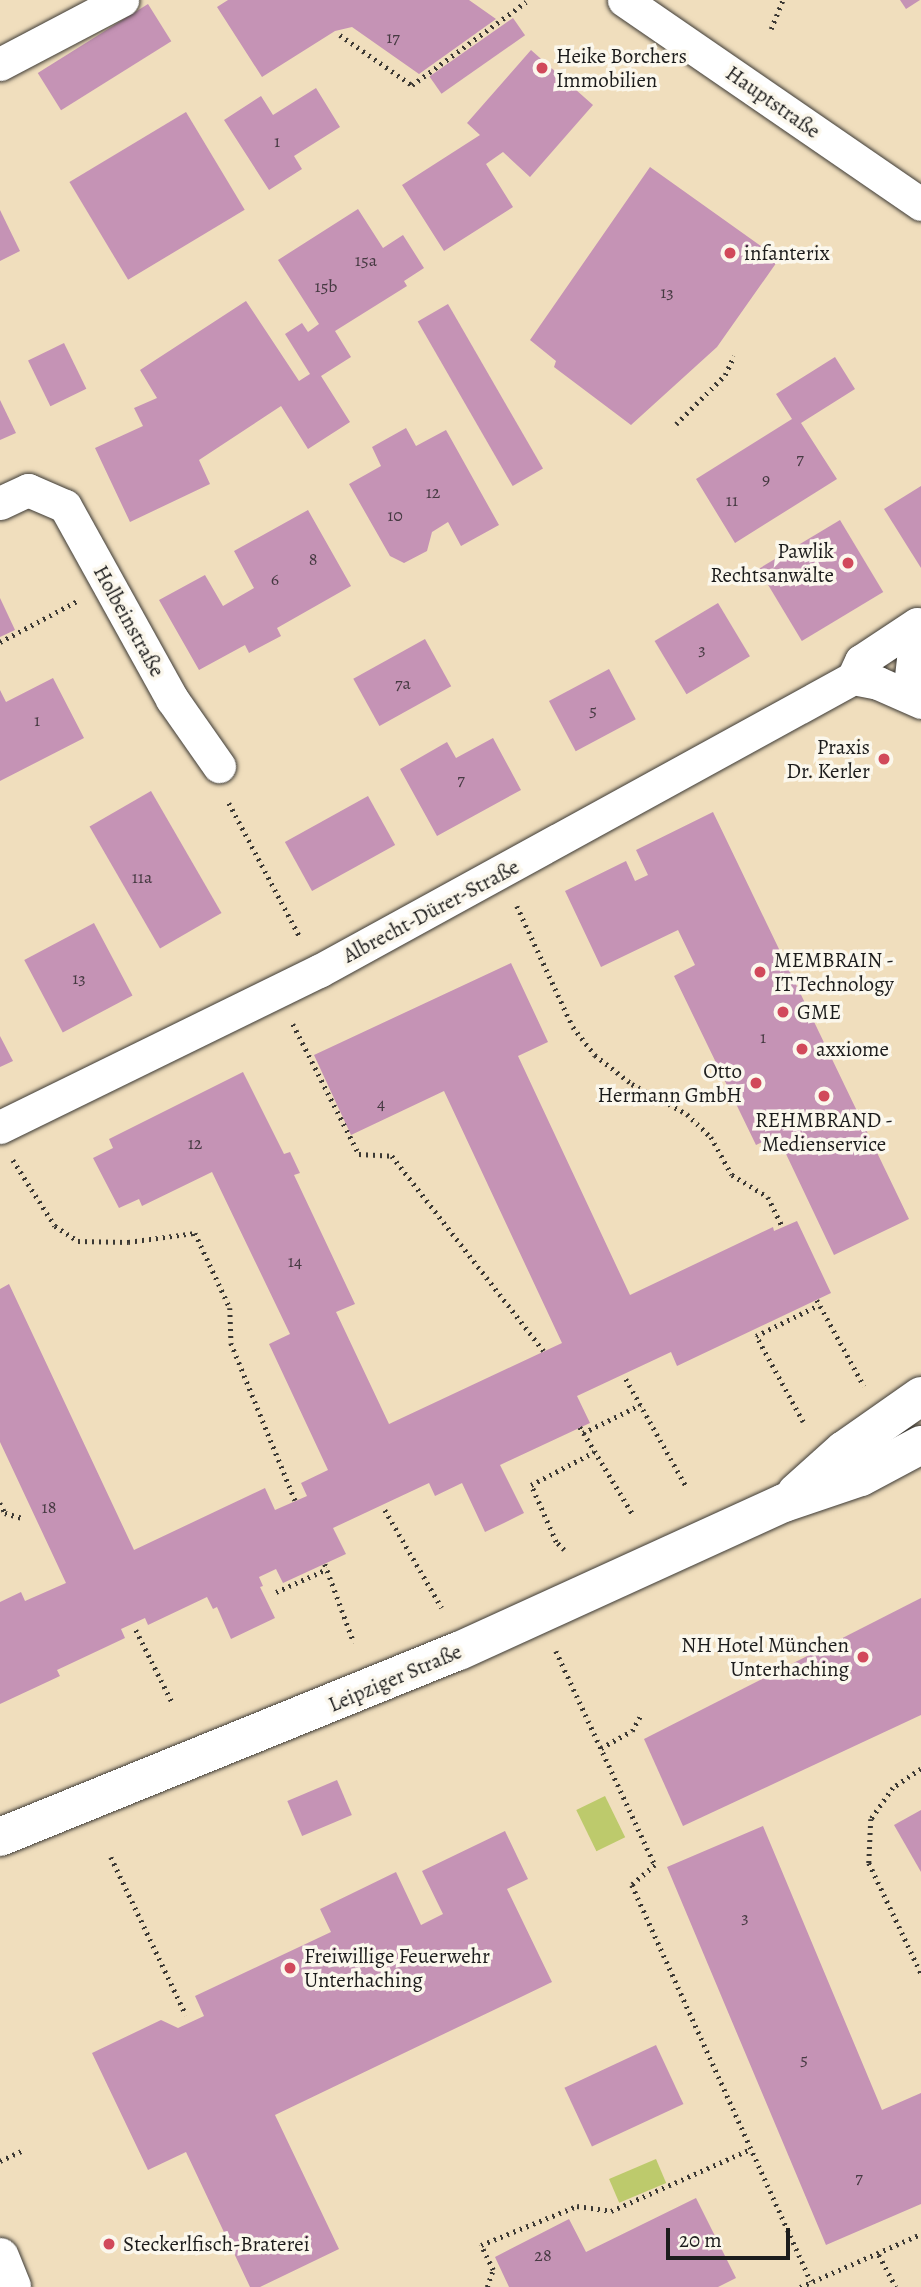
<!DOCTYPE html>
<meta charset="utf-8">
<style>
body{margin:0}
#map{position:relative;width:921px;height:2287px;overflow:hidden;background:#f0debd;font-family:Alegreya,serif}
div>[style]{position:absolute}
.green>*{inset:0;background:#bdca6c;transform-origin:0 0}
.building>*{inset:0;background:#c593b5;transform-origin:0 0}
.path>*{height:4.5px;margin-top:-2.25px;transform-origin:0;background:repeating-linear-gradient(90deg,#3c3934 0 2px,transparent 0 7px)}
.roads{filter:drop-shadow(0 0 2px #3c3934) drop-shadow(0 0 2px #3c3934)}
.minor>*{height:33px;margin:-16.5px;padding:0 16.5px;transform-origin:16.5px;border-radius:16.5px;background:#fff}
.secondary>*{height:38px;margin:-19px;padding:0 19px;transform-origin:19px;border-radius:19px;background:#fff}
.dots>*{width:19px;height:19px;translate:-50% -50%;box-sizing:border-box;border:4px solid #fbf7ec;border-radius:50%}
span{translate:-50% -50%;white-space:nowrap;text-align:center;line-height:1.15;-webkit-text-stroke:7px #fbf7ec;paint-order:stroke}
.number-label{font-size:18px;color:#463a42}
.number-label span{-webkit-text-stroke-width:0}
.poi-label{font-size:21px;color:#1c1c1c}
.left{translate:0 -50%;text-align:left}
.right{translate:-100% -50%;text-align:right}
.street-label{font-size:21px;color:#1c1c1c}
.scale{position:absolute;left:666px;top:2228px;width:124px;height:32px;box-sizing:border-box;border:4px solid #1c1c1c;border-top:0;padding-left:9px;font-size:21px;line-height:24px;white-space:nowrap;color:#1c1c1c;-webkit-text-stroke:5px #fbf7ec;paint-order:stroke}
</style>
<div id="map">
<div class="green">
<div style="left:605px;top:1796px;width:46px;height:32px;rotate:64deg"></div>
<div style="left:656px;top:2159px;width:26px;height:51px;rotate:67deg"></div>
</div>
<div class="building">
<div style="clip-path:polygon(228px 0,469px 0,496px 19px,419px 74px,352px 27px,335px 31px,262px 77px,217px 7px)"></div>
<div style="clip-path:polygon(900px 0,920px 0,906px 9px)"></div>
<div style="left:148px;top:4px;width:44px;height:130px;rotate:58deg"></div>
<div style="left:513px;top:18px;width:21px;height:102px;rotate:55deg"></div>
<div style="clip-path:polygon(531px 50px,593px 105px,530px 177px,503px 152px,486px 164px,513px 207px,444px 251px,402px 185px,480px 135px,467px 123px)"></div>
<div style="clip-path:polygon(316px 88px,340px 127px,294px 156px,302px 169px,269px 190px,224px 120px,261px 96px,273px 115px)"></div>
<div style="left:186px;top:112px;width:114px;height:136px;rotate:59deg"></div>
<div style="clip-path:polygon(650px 167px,779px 259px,717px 347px,631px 425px,554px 367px,556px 361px,530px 340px)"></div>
<div style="clip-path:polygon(358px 209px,383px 248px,403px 235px,424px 268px,404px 281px,407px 286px,335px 331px,351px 357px,321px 376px,350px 422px,308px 449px,281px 406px,199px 460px,210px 484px,130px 522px,95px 448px,143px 426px,134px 408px,157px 398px,140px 370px,246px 301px,299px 381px,310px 374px,285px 334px,302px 323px,308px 332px,319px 324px,278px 260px)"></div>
<div style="clip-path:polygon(0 210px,20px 251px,0 261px)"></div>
<div style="left:448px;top:304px;width:190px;height:35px;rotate:60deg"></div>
<div style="left:64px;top:343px;width:51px;height:40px;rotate:64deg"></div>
<div style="clip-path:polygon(835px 357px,855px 389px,801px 423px,837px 479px,735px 543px,696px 479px,792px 419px,776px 394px)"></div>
<div style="clip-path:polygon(0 400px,16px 433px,0 440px)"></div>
<div style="clip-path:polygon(406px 428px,416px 446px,446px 430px,499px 525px,461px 546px,448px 522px,432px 532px,427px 551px,404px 563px,390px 556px,349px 484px,381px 466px,372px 447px)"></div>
<div style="clip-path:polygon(921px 486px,921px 568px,884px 509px)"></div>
<div style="clip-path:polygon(308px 510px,351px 586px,277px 628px,281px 636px,249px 653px,245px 645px,199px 670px,159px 600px,205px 575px,223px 606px,254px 588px,234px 551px)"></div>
<div style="left:840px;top:520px;width:84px;height:95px;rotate:59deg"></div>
<div style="clip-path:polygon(0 598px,15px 630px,0 637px)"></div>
<div style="left:718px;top:603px;width:62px;height:74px;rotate:59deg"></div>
<div style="left:425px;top:639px;width:54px;height:82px;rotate:61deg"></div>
<div style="left:609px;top:669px;width:57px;height:68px;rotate:62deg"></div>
<div style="clip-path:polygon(53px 678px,84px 738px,0 781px,0 690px,6px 702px)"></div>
<div style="clip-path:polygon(493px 738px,521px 790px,437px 836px,400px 769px,447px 742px,456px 758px)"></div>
<div style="left:151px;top:791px;width:141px;height:71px;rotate:60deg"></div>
<div style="left:368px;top:796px;width:56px;height:95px;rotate:61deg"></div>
<div style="clip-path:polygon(713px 812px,909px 1219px,834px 1255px,777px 1135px,756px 1145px,674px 976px,695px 965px,678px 930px,601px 967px,565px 891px,626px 861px,635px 881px,648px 875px,636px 850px)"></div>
<div style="left:94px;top:923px;width:82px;height:79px;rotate:62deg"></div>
<div style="clip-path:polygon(511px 963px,548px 1042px,518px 1056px,630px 1295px,773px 1227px,774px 1231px,797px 1221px,831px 1293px,677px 1366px,671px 1352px,577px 1396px,590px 1423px,500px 1465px,524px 1513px,504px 1523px,485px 1532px,462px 1483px,435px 1496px,429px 1483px,333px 1528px,346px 1554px,283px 1583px,276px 1569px,259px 1577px,263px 1586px,260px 1587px,275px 1618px,231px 1639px,217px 1607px,213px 1609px,207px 1597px,148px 1625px,145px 1618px,121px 1629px,125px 1638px,57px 1670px,60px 1676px,0 1704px,0 1602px,21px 1592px,25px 1601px,66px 1583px,0 1442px,0 1289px,9px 1284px,134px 1550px,265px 1488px,275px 1510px,307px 1496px,301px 1483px,328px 1470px,269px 1344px,290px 1334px,212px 1172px,142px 1206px,139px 1199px,119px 1208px,93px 1158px,113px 1148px,109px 1139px,243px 1072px,284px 1154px,290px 1152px,300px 1173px,294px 1175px,355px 1304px,336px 1312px,389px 1424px,562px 1343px,444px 1091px,351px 1135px,314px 1055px)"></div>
<div style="clip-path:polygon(0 1036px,13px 1061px,0 1067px)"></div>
<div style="clip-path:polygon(921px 1598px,921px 1715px,683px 1826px,644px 1739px)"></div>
<div style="left:337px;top:1780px;width:38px;height:54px;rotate:67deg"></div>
<div style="clip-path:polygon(921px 1810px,921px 1872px,894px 1825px)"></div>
<div style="clip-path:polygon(763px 1826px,882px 2110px,921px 2093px,921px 2204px,826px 2245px,667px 1867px)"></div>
<div style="clip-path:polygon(505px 1831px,528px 1879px,507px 1889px,552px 1982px,275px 2115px,339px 2249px,260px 2287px,250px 2287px,186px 2152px,148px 2170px,92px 2053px,161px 2020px,178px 2028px,204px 2016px,195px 1996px,331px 1932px,320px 1909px,396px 1872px,421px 1925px,443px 1914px,422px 1871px)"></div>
<div style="left:656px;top:2045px;width:65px;height:101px;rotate:65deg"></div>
<div style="clip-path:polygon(696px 2198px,736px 2278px,718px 2287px,509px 2287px,495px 2257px,569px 2219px,586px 2252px)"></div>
</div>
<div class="path">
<div style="left:771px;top:29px;width:31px;rotate:-68deg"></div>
<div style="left:340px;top:35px;width:88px;rotate:34.8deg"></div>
<div style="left:412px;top:85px;width:141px;rotate:-36.1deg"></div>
<div style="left:676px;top:424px;width:69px;rotate:-45deg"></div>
<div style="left:725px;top:375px;width:21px;rotate:-65deg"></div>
<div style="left:0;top:642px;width:87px;rotate:-28deg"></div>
<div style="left:229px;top:803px;width:152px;rotate:62.1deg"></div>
<div style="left:517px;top:906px;width:133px;rotate:65.2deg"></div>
<div style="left:573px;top:1027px;width:36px;rotate:52deg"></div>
<div style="left:595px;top:1055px;width:47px;rotate:38.1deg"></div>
<div style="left:632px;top:1084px;width:63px;rotate:28.6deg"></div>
<div style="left:687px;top:1114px;width:33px;rotate:44deg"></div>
<div style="left:711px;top:1137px;width:43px;rotate:61.1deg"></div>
<div style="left:732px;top:1175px;width:42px;rotate:31.4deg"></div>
<div style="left:768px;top:1197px;width:34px;rotate:64deg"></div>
<div style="left:293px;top:1024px;width:146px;rotate:63.1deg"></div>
<div style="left:359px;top:1154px;width:33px;rotate:3deg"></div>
<div style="left:392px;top:1156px;width:247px;rotate:52.1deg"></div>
<div style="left:13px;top:1160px;width:78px;rotate:57.5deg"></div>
<div style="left:55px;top:1226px;width:27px;rotate:33deg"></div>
<div style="left:78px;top:1241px;width:50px;rotate:1.1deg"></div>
<div style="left:128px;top:1242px;width:68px;rotate:-7.7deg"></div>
<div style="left:195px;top:1233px;width:83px;rotate:65deg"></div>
<div style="left:230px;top:1308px;width:35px;rotate:88deg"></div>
<div style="left:231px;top:1343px;width:170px;rotate:67.8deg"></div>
<div style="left:817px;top:1300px;width:98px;rotate:61.3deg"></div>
<div style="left:626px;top:1379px;width:123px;rotate:60.7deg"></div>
<div style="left:803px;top:1422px;width:98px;rotate:-118.7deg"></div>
<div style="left:756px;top:1336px;width:70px;rotate:-26.2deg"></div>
<div style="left:580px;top:1427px;width:104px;rotate:58.8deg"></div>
<div style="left:583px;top:1433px;width:64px;rotate:-26.2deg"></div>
<div style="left:0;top:1503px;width:11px;rotate:63deg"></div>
<div style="left:5px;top:1513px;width:19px;rotate:16deg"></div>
<div style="left:385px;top:1510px;width:113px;rotate:59.8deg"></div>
<div style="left:564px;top:1550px;width:11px;rotate:-135deg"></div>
<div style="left:556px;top:1542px;width:62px;rotate:-113.7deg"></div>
<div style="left:531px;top:1485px;width:71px;rotate:-27.6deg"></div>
<div style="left:325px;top:1564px;width:84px;rotate:69.8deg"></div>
<div style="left:276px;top:1592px;width:56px;rotate:-24.3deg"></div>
<div style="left:136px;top:1630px;width:80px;rotate:63.4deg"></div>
<div style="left:556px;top:1651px;width:236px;rotate:65.2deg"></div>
<div style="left:655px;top:1865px;width:30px;rotate:139deg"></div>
<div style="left:632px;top:1885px;width:435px;rotate:65.7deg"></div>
<div style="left:601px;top:1748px;width:35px;rotate:-29deg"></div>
<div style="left:632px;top:1731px;width:18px;rotate:-61deg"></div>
<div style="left:921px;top:1769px;width:34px;rotate:146deg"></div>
<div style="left:893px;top:1788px;width:38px;rotate:125deg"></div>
<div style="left:871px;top:1819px;width:44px;rotate:92.6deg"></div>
<div style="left:869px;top:1863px;width:122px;rotate:64.7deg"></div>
<div style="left:111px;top:1857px;width:175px;rotate:64.6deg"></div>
<div style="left:0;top:2161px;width:26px;rotate:-25deg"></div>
<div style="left:879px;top:2255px;width:36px;rotate:62deg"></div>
<div style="left:487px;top:2287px;width:18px;rotate:-71deg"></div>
<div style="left:493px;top:2270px;width:28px;rotate:-116deg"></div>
<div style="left:481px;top:2245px;width:104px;rotate:-22.1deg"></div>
<div style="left:577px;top:2206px;width:34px;rotate:8deg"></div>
<div style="left:611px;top:2211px;width:153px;rotate:-23.9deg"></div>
<div style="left:800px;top:2287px;width:132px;rotate:-23.7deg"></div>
</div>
<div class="roads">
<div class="minor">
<div style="left:624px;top:0;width:360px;rotate:34.5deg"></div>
<div style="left:0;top:64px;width:138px;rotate:-27.7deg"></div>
<div style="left:0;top:503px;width:31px;rotate:-25deg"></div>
<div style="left:28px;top:490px;width:40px;rotate:23.4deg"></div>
<div style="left:65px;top:506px;width:221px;rotate:61deg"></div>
<div style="left:172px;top:699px;width:82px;rotate:55deg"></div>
<div style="left:853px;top:678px;width:19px;rotate:-65deg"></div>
<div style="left:861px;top:661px;width:67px;rotate:-33.5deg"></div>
<div style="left:909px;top:694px;width:70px;rotate:-83.5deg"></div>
<div style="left:0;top:1127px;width:355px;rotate:-26.1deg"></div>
<div style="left:319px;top:971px;width:609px;rotate:-28.75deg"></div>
<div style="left:853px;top:678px;width:25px;rotate:11deg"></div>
<div style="left:878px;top:683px;width:47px;rotate:23.8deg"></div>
</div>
<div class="secondary">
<div style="left:796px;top:1493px;width:64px;rotate:-41.9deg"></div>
<div style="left:844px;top:1450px;width:94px;rotate:-35deg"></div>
<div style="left:0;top:1837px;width:495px;rotate:-22.1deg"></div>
<div style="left:459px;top:1651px;width:357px;rotate:-24.5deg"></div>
<div style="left:784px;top:1503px;width:81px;rotate:-18.7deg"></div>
<div style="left:861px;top:1477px;width:68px;rotate:-28.1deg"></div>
<div style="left:0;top:2257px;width:32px;rotate:68deg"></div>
</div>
</div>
<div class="dots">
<div style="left:542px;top:68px;background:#d1495b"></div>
<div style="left:730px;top:253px;background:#d1495b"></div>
<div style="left:848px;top:563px;background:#d1495b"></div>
<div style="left:884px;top:759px;background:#d1495b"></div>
<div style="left:760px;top:972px;background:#d1495b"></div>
<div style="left:783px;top:1012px;background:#d1495b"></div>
<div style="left:802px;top:1049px;background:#d1495b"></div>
<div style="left:756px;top:1083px;background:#d1495b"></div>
<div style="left:824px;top:1096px;background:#d1495b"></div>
<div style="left:863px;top:1657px;background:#d1495b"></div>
<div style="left:290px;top:1968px;background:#d1495b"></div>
<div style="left:109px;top:2244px;background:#d1495b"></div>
</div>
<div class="number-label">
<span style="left:393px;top:37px">17</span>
<span style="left:277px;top:141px">1</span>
<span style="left:366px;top:260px">15a</span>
<span style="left:326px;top:286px">15b</span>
<span style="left:667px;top:292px">13</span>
<span style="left:800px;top:458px">7</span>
<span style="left:766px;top:479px">9</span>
<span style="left:433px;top:492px">12</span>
<span style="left:732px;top:500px">11</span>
<span style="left:395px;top:515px">10</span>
<span style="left:313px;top:559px">8</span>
<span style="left:275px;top:579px">6</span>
<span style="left:702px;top:649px">3</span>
<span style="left:403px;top:683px">7a</span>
<span style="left:593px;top:710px">5</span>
<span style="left:37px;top:720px">1</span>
<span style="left:461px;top:779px">7</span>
<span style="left:142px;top:877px">11a</span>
<span style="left:79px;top:978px">13</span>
<span style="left:763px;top:1037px">1</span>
<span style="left:381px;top:1103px">4</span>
<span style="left:195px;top:1143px">12</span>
<span style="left:295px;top:1261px">14</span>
<span style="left:49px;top:1507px">18</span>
<span style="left:745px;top:1917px">3</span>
<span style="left:804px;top:2059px">5</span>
<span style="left:859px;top:2177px">7</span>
<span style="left:543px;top:2255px">28</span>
</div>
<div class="poi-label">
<span class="left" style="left:556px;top:68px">Heike Borchers<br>Immobilien</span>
<span class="left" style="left:744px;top:253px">infanterix</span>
<span class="right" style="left:834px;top:563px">Pawlik<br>Rechtsanwälte</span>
<span class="right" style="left:870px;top:759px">Praxis<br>Dr. Kerler</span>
<span class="left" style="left:774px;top:972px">MEMBRAIN -<br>IT Technology</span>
<span class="left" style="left:797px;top:1012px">GME</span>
<span class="left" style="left:816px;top:1049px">axxiome</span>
<span class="right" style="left:742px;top:1083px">Otto<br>Hermann GmbH</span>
<span style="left:824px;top:1132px">REHMBRAND -<br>Medienservice</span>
<span class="right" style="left:849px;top:1657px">NH Hotel München<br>Unterhaching</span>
<span class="left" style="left:304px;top:1968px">Freiwillige Feuerwehr<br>Unterhaching</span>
<span class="left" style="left:123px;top:2244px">Steckerlfisch-Braterei</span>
</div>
<div class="street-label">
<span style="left:773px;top:102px;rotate:35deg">Hauptstraße</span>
<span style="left:129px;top:621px;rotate:61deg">Holbeinstraße</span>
<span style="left:431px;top:911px;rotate:-28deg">Albrecht-Dürer-Straße</span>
<span style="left:395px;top:1678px;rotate:-23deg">Leipziger Straße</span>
</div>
<div class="scale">20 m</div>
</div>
